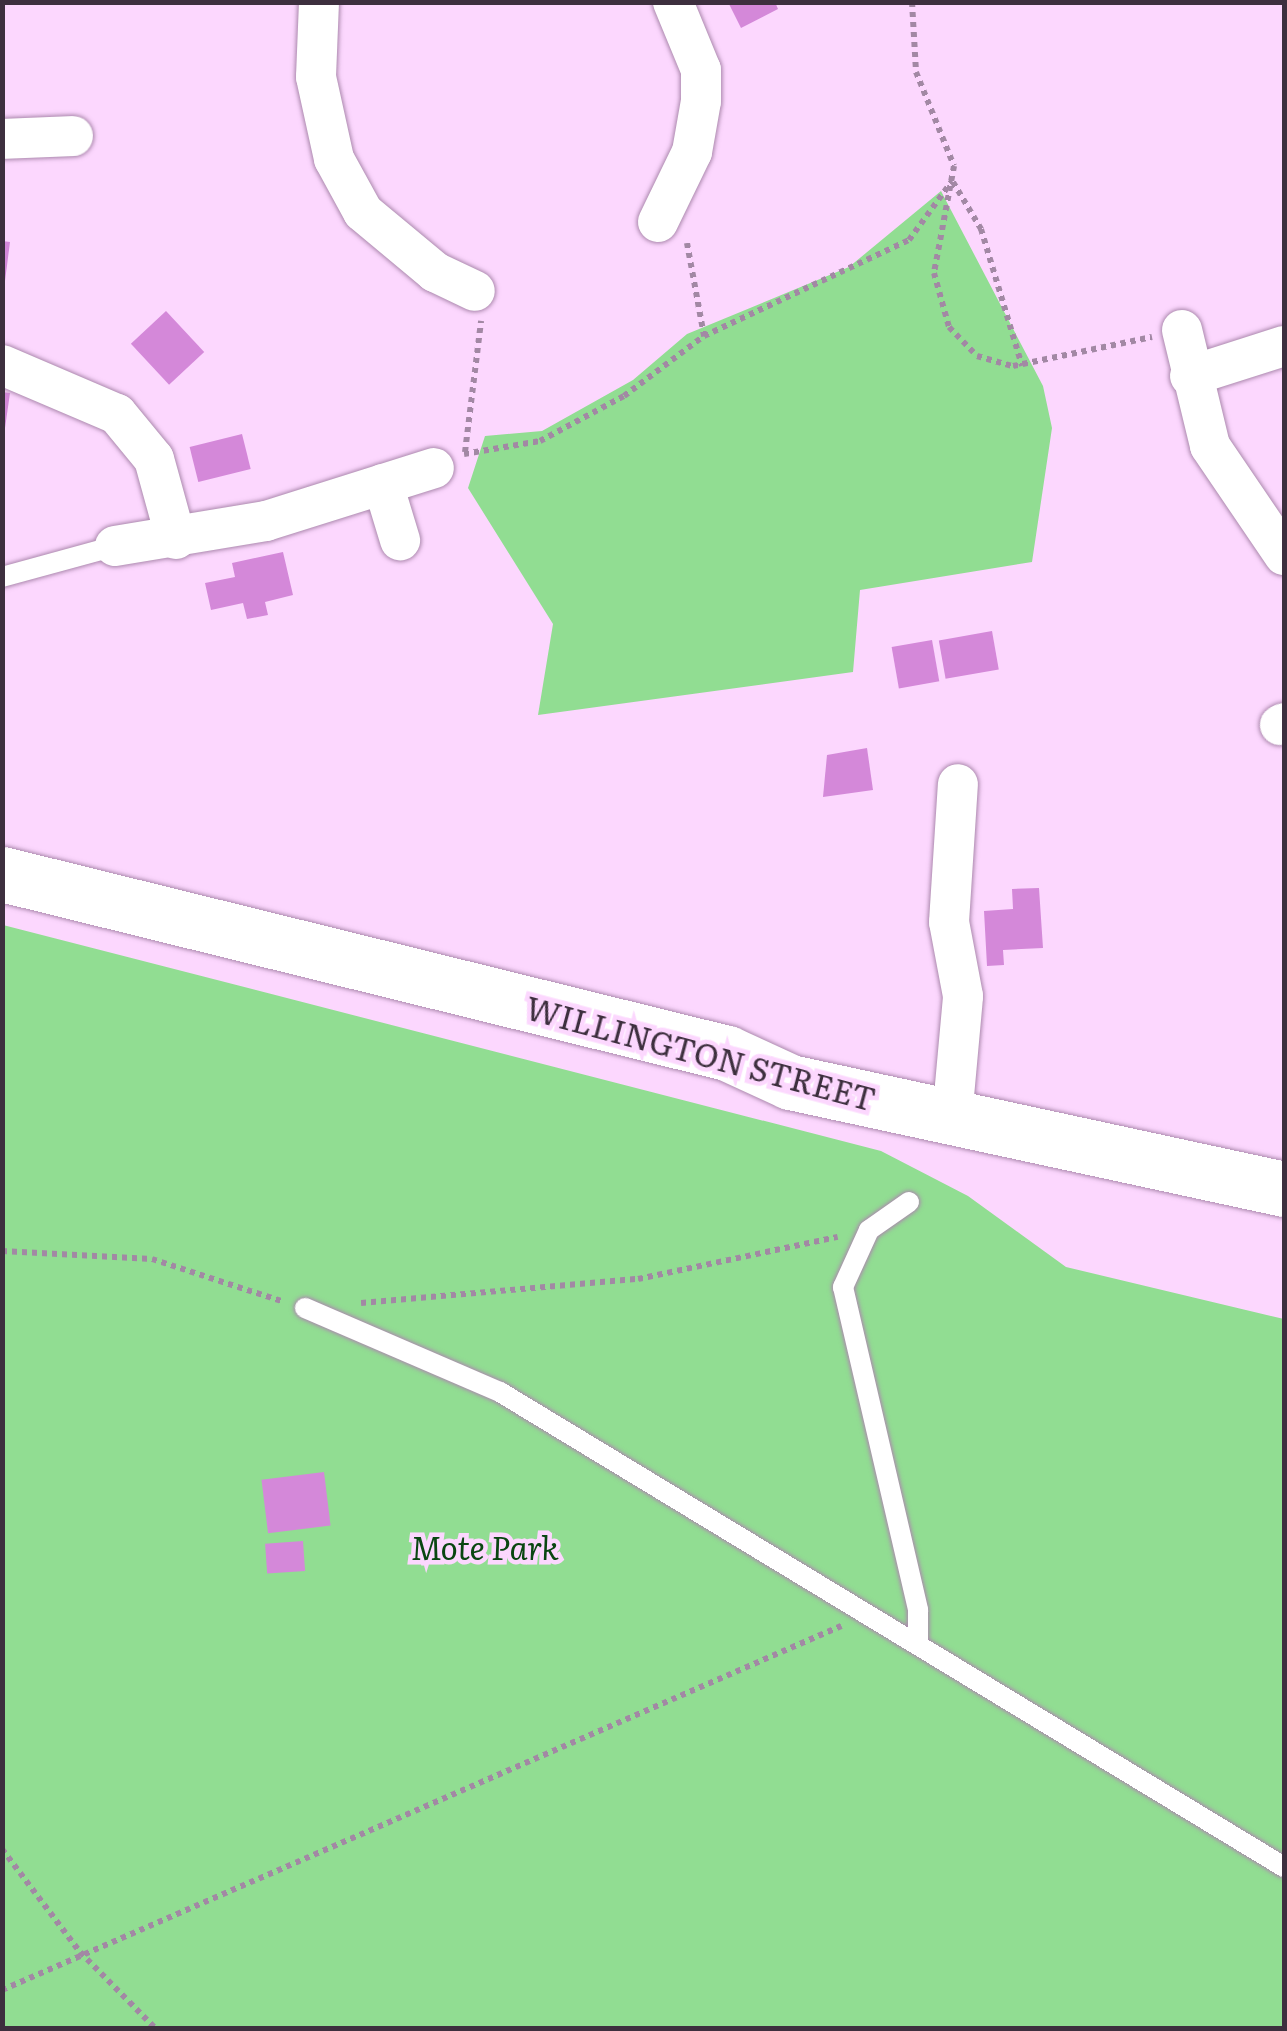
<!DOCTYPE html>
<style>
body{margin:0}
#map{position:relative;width:1287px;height:2031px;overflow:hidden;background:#fcd7fe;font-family:Literata,serif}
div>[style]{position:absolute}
.green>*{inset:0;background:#91dd92}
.building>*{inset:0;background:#d488d9;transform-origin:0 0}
.path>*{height:6px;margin-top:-3px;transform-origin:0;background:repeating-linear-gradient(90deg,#a288a4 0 5px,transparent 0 10px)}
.roads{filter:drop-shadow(0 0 2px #ac89ae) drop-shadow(0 0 2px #ac89ae)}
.lane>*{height:20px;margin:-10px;padding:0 10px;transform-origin:10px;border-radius:10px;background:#fff}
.street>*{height:40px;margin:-20px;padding:0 20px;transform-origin:20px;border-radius:20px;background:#fff}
.secondary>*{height:55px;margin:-27.5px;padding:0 27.5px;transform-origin:27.5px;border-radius:27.5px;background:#fff}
span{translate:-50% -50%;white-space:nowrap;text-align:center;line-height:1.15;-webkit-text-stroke:9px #fcd7fe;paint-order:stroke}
.street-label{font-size:32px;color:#3d2f3e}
.park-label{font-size:32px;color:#094611;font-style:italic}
.frame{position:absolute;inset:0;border:5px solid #3d2f3e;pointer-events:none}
</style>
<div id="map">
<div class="green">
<div style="clip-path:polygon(941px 191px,1043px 386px,1052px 428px,1032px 562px,860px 590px,853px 672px,538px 715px,553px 624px,468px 488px,485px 436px,542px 431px,633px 380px,687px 334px,849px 267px)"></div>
<div style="clip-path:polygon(3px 925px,881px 1151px,968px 1196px,1066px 1267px,1284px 1319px,1284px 2028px,3px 2028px)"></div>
</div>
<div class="building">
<div style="clip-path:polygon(728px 2px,775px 2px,778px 9px,741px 28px)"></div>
<div style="clip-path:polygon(2px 241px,10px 242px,5px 281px,2px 280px)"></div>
<div style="left:166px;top:311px;width:56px;height:48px;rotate:47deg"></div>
<div style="clip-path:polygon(2px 392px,10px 393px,5px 428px,2px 427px)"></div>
<div style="left:242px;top:434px;width:36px;height:54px;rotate:76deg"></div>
<div style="clip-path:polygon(283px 552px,293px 595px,265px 602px,268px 615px,247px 619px,243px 603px,211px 610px,205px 583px,235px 577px,232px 563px)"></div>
<div style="left:992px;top:631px;width:39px;height:54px;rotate:80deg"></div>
<div style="left:932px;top:640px;width:42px;height:41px;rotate:80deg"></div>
<div style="clip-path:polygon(867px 748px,873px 790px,823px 797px,827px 755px)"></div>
<div style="clip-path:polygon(1039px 888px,1043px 948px,1003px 950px,1004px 965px,987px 966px,984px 911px,1013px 909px,1012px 889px)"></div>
<div style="left:324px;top:1472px;width:54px;height:63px;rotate:83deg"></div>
<div style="left:303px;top:1541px;width:30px;height:38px;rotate:86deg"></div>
</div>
<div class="path">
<div style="left:912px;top:2px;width:70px;rotate:86.7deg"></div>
<div style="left:916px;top:72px;width:101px;rotate:68deg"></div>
<div style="left:954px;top:166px;width:109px;rotate:100.6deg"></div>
<div style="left:934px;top:273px;width:56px;rotate:74.5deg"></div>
<div style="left:949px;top:327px;width:40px;rotate:46deg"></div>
<div style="left:977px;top:356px;width:37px;rotate:16deg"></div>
<div style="left:1013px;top:366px;width:142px;rotate:-11.8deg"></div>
<div style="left:953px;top:182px;width:55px;rotate:59.2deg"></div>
<div style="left:981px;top:229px;width:143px;rotate:73.3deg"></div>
<div style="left:687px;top:243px;width:95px;rotate:79.6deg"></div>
<div style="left:465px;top:452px;width:132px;rotate:-83deg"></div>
<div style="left:464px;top:454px;width:77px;rotate:-9.7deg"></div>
<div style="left:540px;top:441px;width:95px;rotate:-28.2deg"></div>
<div style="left:624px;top:396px;width:100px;rotate:-36.9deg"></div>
<div style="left:704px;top:336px;width:226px;rotate:-25.1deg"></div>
<div style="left:909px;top:240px;width:73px;rotate:-53.9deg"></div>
<div style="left:2px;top:1251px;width:150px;rotate:3.1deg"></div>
<div style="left:152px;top:1259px;width:139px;rotate:18deg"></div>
<div style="left:361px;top:1303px;width:278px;rotate:-5deg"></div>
<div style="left:638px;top:1279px;width:204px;rotate:-11.9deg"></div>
<div style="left:2px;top:1849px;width:129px;rotate:52.9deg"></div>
<div style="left:80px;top:1952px;width:107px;rotate:45.4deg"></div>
<div style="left:2px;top:1990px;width:915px;rotate:-23.45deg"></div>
</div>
<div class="roads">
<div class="lane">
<div style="left:2px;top:577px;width:117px;rotate:-15.3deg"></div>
<div style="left:909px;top:1202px;width:49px;rotate:145deg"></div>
<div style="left:869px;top:1230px;width:63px;rotate:114.5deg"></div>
<div style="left:843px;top:1287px;width:332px;rotate:76.9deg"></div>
<div style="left:918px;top:1610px;width:35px;rotate:90deg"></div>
<div style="left:305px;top:1308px;width:212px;rotate:23.3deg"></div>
<div style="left:500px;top:1392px;width:917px;rotate:31.21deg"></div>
</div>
<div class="street">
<div style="left:319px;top:2px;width:75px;rotate:92.3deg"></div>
<div style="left:316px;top:77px;width:84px;rotate:77.6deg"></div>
<div style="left:334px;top:159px;width:60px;rotate:61.3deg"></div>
<div style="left:363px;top:212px;width:94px;rotate:39.8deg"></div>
<div style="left:435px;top:272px;width:44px;rotate:25.4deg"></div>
<div style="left:2px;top:139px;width:71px;rotate:-2.4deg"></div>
<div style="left:658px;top:222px;width:78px;rotate:-64.1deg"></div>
<div style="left:692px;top:152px;width:52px;rotate:-80deg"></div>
<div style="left:701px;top:101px;width:31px;rotate:-90deg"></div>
<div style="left:701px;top:70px;width:74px;rotate:-112.4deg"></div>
<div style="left:1182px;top:330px;width:119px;rotate:76.4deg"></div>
<div style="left:1210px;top:446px;width:132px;rotate:55.8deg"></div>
<div style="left:2px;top:365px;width:125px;rotate:23.1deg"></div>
<div style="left:117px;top:414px;width:58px;rotate:50.6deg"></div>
<div style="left:154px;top:459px;width:83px;rotate:74.6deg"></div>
<div style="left:1190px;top:376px;width:99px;rotate:-17.7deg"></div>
<div style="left:383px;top:484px;width:59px;rotate:73.1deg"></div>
<div style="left:115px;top:546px;width:153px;rotate:-9.4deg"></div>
<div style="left:266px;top:521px;width:176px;rotate:-17.5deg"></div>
<div style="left:1280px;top:725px;width:4px;rotate:-27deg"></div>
<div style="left:952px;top:1118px;width:122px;rotate:-84.8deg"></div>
<div style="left:963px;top:996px;width:75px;rotate:-100.7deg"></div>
<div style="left:949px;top:922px;width:138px;rotate:-86.3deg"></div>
</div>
<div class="secondary">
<div style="left:2px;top:874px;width:747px;rotate:13.87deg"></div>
<div style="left:727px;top:1053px;width:69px;rotate:24.7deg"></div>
<div style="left:790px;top:1082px;width:505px;rotate:12.22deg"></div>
</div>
</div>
<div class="street-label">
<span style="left:701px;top:1052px;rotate:15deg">WILLINGTON STREET</span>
</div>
<div class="park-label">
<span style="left:485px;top:1546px">Mote Park</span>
</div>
<div class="frame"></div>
</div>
